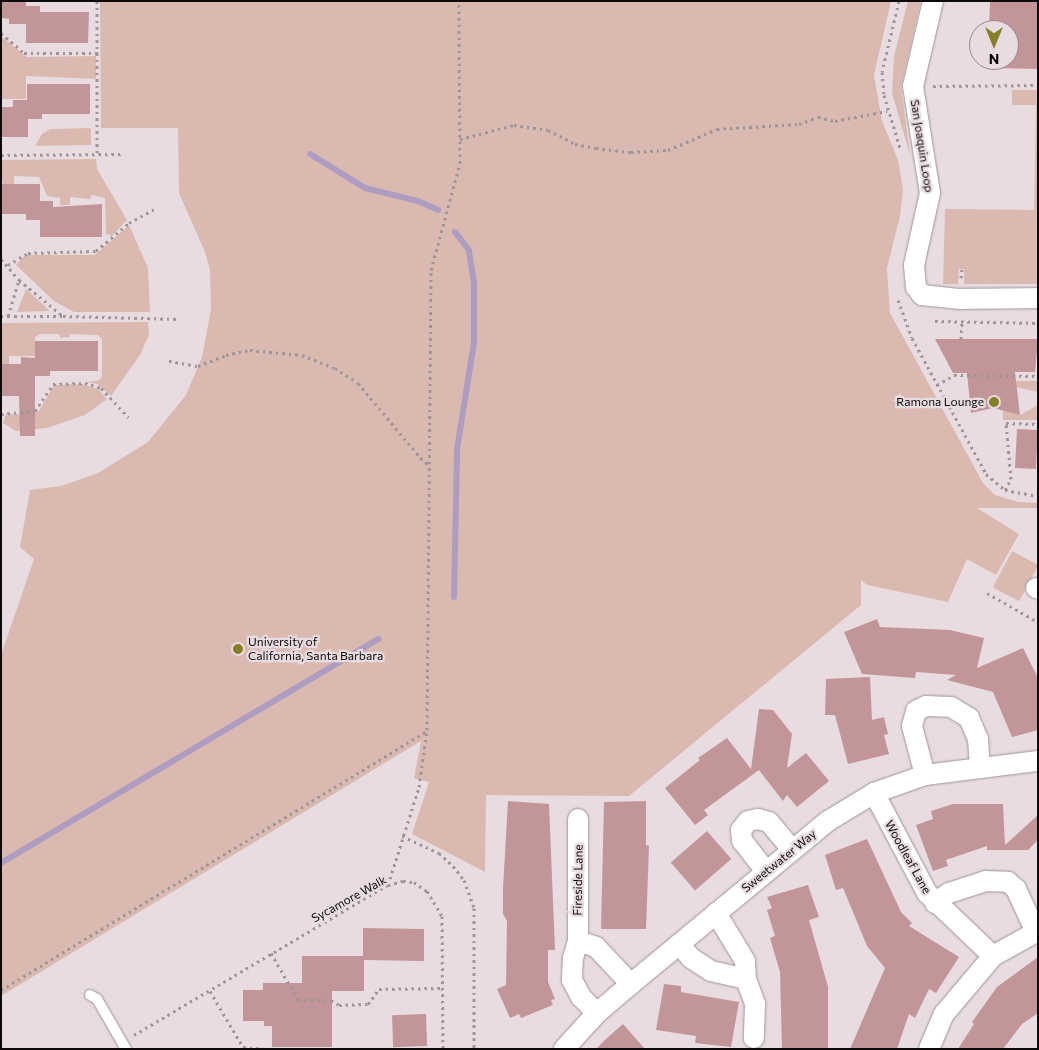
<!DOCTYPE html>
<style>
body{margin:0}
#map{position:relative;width:1039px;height:1050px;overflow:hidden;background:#e8dce1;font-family:Commissioner,sans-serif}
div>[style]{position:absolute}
.green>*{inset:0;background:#dabab0;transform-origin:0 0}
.stream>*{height:6px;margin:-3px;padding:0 3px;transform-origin:3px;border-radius:3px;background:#ae9dc0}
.building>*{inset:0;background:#c29698;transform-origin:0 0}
.path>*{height:3px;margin-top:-1.5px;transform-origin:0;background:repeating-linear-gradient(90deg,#9e9599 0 2.5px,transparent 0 6.5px)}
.roads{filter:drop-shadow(0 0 1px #9e9498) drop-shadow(0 0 1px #9e9498)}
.lane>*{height:10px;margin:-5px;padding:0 5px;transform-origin:5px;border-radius:5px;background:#fff}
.street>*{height:20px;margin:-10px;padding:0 10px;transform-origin:10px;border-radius:10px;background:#fff}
.dots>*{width:14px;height:14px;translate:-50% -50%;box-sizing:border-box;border:2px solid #e8dce1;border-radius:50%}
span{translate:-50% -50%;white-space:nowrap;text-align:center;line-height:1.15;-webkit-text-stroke:4.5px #e8dce1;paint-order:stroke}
.street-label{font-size:12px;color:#0e0a0c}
.poi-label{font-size:12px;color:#0e0a0c}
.right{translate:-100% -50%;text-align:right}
.left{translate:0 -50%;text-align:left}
.frame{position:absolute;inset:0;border:2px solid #0e0a0c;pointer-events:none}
.north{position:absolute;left:969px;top:20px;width:50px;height:50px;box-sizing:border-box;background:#e8dce1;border:1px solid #91888c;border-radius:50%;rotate:180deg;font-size:14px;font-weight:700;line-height:20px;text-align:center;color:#0e0a0c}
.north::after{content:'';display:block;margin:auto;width:18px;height:22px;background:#857f27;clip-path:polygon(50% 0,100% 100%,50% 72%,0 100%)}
</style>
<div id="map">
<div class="green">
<div style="clip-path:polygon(100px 1px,891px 1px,874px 75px,882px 121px,898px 160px,903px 189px,900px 216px,887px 268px,890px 313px,983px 483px,995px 495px,1018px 502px,1038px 503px,1038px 508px,977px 508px,1019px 534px,996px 575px,967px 559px,948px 602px,867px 585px,861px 580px,861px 605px,629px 796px,486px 795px,485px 872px,412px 834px,429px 782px,414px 778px,421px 741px,1px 996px,1px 655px,34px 559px,20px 547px,30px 490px,61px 486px,98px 473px,148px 442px,186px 395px,202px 357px,211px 309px,210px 270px,205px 252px,179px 193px,178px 128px,101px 128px)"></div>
<div style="clip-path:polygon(908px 1px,921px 1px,901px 87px,910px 155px,892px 93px,894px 56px)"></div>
<div style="clip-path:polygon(1px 36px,27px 57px,96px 56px,96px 79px,26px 76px,26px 99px,2px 99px,1px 105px)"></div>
<div style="clip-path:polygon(1012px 90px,1038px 90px,1038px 284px,964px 284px,964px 269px,959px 269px,958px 284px,943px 284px,945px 209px,1034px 210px,1036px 105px,1012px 105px)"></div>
<div style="clip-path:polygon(91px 128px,91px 145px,35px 146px,42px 134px,50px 129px)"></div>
<div style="clip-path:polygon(96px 159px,97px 169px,127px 220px,112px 236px,106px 234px,105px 198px,92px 195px,90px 199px,70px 197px,70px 205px,60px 205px,60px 198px,47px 196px,39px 177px,14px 176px,14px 184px,3px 184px,1px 177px,1px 160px)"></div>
<div style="clip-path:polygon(129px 225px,148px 268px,150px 312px,74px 312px,54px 301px,16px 265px,25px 255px,95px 255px)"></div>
<div style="clip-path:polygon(26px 289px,48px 309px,49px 311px,17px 312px)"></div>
<div style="clip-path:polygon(148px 322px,149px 335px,140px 355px,111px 396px,97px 384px,87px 382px,100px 380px,102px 376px,102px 339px,98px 335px,70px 334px,70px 337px,60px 338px,59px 334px,40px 334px,35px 337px,36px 356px,9px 356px,9px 364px,1px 364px,1px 323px)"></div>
<div style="clip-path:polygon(1004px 381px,1038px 381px,1038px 392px,1003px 384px)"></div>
<div style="clip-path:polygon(82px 384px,98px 389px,107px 399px,85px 415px,47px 428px,16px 431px,3px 423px,6px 414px,29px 415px,39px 411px,54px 385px)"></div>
<div style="clip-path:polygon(1038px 405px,1038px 420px,1003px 420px,1003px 410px,1020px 415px)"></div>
<div style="left:1012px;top:551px;width:30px;height:41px;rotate:28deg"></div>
</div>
<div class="stream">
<div style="left:310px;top:154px;width:65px;rotate:31.7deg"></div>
<div style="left:365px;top:188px;width:55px;rotate:13.8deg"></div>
<div style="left:418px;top:201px;width:22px;rotate:24deg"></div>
<div style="left:454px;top:597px;width:148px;rotate:-88.8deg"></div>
<div style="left:457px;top:449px;width:107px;rotate:-80.9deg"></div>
<div style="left:474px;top:343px;width:60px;rotate:-90deg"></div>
<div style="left:474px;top:283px;width:33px;rotate:-99deg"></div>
<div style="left:469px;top:250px;width:23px;rotate:-128deg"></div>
<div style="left:1px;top:863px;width:439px;rotate:-30.7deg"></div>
</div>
<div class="building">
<div style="clip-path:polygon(1px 1px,26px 1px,26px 6px,40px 6px,40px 12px,89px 12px,88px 43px,26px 43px,26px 24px,9px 24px,9px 19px,1px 18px)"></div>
<div style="clip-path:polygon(990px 1px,1038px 1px,1038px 69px,988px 68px,988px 60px,1009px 60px,1009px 30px,989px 30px)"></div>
<div style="clip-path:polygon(27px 84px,90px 84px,90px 114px,42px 114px,42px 119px,28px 119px,28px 137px,1px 137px,1px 107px,13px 107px,13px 100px,27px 100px)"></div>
<div style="clip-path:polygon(1px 184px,40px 184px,40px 201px,53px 201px,53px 207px,102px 204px,102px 237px,40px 237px,40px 220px,26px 220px,26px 214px,1px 214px)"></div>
<div style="clip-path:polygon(935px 339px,1038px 339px,1035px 372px,1015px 372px,1020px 415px,993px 408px,971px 413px,967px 373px,953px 373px)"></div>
<div style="clip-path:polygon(35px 341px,98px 341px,98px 371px,50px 371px,50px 376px,35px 376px,35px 436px,20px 436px,19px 396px,1px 396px,1px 364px,21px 364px,21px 357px,35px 358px)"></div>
<div style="left:1017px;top:429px;width:21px;height:39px;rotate:3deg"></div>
<div style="clip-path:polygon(877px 619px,880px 627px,950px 630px,984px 638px,977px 668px,1023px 648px,1038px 678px,1038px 730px,1012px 737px,993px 692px,947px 680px,956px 675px,916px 672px,915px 678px,862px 674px,844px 632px)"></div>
<div style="clip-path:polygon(870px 677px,872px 720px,884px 717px,888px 734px,884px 735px,889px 754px,848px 764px,835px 715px,825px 715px,826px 679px)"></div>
<div style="clip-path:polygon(759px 709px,773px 710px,792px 734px,787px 768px,806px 753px,829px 781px,797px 807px,787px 795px,783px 801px,759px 770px,704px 810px,708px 815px,695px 825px,665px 788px,700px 760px,698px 758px,727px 738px,751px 769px)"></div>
<div style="clip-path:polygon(508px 801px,549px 804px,555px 950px,548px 950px,548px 982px,555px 999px,551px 1000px,553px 1005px,521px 1018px,519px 1014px,510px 1018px,497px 989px,506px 985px,507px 921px,503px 914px,503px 888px)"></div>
<div style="clip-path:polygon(646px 801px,646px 845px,649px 846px,646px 929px,601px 929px,604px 802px)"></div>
<div style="clip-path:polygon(953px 804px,1003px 804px,1005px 845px,1038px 815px,1038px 840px,1028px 850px,987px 850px,987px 846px,946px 860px,948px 866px,933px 871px,916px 825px,933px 819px,931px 811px)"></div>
<div style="left:707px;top:831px;width:37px;height:48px;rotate:49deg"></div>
<div style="clip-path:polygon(867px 839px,901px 912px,912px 923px,909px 926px,959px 957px,936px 993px,929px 989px,915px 1018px,909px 1014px,897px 1049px,850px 1049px,885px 968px,867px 946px,843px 888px,836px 890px,825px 855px)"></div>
<div style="clip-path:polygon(808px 885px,819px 917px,809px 920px,828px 987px,828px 1049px,782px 1049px,780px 972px,770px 938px,775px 936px,767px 910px,772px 908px,767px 897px)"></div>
<div style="clip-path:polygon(363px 928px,424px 929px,424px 961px,364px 960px,364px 991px,332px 991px,332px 1047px,272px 1047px,272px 1026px,264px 1026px,264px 1021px,243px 1021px,243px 990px,263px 990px,263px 983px,302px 983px,302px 956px,363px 956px)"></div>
<div style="clip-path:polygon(1038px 957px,1038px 1013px,1022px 1024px,1003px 1049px,958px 1049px,974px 1024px,972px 1022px,997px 987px)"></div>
<div style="clip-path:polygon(664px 984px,681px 986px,681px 992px,739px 1002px,731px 1047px,695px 1043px,696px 1036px,656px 1030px)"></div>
<div style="left:426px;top:1014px;width:32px;height:34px;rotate:88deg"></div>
<div style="clip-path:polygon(623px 1024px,645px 1049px,596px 1049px,606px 1039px)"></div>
</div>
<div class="path">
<div style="left:97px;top:1px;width:152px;rotate:90deg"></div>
<div style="left:899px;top:1px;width:73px;rotate:103.5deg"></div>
<div style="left:882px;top:72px;width:23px;rotate:85deg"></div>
<div style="left:884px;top:95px;width:55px;rotate:73.2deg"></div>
<div style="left:1px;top:33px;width:30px;rotate:41deg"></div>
<div style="left:24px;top:53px;width:74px"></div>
<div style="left:933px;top:86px;width:105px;rotate:-0.5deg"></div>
<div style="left:460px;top:139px;width:56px;rotate:-14.5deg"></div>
<div style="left:514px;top:125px;width:34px;rotate:8deg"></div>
<div style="left:548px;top:130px;width:30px;rotate:27deg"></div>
<div style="left:575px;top:144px;width:21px;rotate:11deg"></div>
<div style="left:596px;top:148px;width:35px;rotate:7deg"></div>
<div style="left:631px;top:152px;width:37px;rotate:-3deg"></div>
<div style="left:668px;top:150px;width:53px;rotate:-23.2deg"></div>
<div style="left:717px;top:129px;width:82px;rotate:-3.5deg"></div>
<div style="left:799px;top:124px;width:20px;rotate:-20deg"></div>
<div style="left:818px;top:117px;width:17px;rotate:13deg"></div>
<div style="left:835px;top:121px;width:53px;rotate:-10.9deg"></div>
<div style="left:1px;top:155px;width:121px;rotate:-0.5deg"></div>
<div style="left:1px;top:259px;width:28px;rotate:49deg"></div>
<div style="left:19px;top:280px;width:57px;rotate:39.3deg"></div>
<div style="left:63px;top:316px;width:117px;rotate:1.5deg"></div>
<div style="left:8px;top:265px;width:23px;rotate:-31deg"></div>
<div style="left:28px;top:253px;width:68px;rotate:-1.7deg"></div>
<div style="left:96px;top:251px;width:43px;rotate:-40.3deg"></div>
<div style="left:129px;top:223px;width:29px;rotate:-29deg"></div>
<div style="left:961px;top:278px;width:9px;rotate:-84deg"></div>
<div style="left:898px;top:300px;width:40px;rotate:69.8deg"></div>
<div style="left:912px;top:338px;width:155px;rotate:61.4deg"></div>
<div style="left:986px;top:474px;width:25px;rotate:40deg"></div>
<div style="left:1005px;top:490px;width:34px;rotate:10deg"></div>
<div style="left:1px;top:316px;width:7px"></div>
<div style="left:8px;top:316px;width:38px;rotate:-73deg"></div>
<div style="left:8px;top:316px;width:54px"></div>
<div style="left:935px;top:321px;width:103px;rotate:1.1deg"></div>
<div style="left:961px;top:339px;width:17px;rotate:-87deg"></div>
<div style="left:169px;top:361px;width:29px;rotate:10deg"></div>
<div style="left:198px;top:366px;width:30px;rotate:-21deg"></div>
<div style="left:226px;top:355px;width:25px;rotate:-12deg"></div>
<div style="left:250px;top:350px;width:52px;rotate:5.5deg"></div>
<div style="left:302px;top:355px;width:35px;rotate:22deg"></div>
<div style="left:335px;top:368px;width:27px;rotate:33deg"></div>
<div style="left:358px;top:383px;width:104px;rotate:50.1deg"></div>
<div style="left:425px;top:463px;width:5px"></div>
<div style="left:937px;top:385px;width:20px;rotate:-30deg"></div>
<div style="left:954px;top:375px;width:84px;rotate:0.7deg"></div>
<div style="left:1px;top:414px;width:34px;rotate:-5deg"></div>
<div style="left:35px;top:411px;width:32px;rotate:-56deg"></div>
<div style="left:53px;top:384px;width:32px;rotate:-2deg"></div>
<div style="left:85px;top:383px;width:17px;rotate:17deg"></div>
<div style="left:101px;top:388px;width:40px;rotate:47deg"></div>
<div style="left:1005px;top:490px;width:13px;rotate:-61deg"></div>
<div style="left:1011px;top:479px;width:56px;rotate:-95.1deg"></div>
<div style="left:1006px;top:423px;width:32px;rotate:2deg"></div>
<div style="left:987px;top:593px;width:59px;rotate:29.6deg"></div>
<div style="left:402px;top:836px;width:41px;rotate:24.7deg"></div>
<div style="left:439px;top:853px;width:19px;rotate:43deg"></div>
<div style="left:453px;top:866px;width:18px;rotate:52deg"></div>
<div style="left:464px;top:880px;width:30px;rotate:70deg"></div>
<div style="left:474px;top:908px;width:141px;rotate:90deg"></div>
<div style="left:388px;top:885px;width:103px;rotate:-72.4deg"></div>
<div style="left:419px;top:787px;width:58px;rotate:-82deg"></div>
<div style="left:427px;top:730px;width:460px;rotate:-89.5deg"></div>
<div style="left:431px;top:270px;width:111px;rotate:-74.8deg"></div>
<div style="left:460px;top:163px;width:162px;rotate:-90.4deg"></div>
<div style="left:271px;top:953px;width:54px;rotate:60.1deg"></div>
<div style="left:298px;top:1000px;width:33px"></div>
<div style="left:331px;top:1000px;width:9px;rotate:32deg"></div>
<div style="left:339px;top:1005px;width:29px;rotate:-2deg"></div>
<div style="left:368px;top:1004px;width:19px;rotate:-54deg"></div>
<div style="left:379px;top:989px;width:64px;rotate:-0.9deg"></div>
<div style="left:1px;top:990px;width:499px;rotate:-31.3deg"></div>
<div style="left:210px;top:991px;width:65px;rotate:59.5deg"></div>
<div style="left:243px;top:1047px;width:21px;rotate:5deg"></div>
<div style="left:134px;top:1035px;width:295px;rotate:-30.6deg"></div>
<div style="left:388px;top:885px;width:16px;rotate:-15deg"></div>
<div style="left:403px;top:881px;width:11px;rotate:5deg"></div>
<div style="left:414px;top:882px;width:16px;rotate:35deg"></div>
<div style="left:427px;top:891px;width:29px;rotate:59deg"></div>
<div style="left:442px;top:916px;width:133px;rotate:89.6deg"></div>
</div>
<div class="roads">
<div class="lane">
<div style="left:90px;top:995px;width:8px;rotate:30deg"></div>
<div style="left:97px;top:999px;width:58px;rotate:59.9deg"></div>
</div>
<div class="street">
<div style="left:933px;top:1px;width:87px;rotate:103.2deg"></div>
<div style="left:913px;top:86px;width:108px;rotate:81deg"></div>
<div style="left:930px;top:193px;width:74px;rotate:102.5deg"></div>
<div style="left:914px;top:265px;width:22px;rotate:85deg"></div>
<div style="left:916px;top:287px;width:10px;rotate:53deg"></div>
<div style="left:922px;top:295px;width:39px;rotate:6deg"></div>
<div style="left:961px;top:299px;width:77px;rotate:-0.7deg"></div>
<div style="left:1036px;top:588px;width:2px;rotate:27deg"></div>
<div style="left:925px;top:775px;width:51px;rotate:-104.9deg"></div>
<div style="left:912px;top:726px;width:16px;rotate:-75deg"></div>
<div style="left:916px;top:711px;width:11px;rotate:-27deg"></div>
<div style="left:926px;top:706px;width:25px;rotate:2deg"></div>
<div style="left:951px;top:707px;width:21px;rotate:31deg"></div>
<div style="left:969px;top:718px;width:23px;rotate:67deg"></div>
<div style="left:978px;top:739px;width:27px;rotate:86deg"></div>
<div style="left:874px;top:793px;width:113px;rotate:62.1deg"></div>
<div style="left:927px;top:893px;width:91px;rotate:43.7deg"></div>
<div style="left:578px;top:819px;width:122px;rotate:90deg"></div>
<div style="left:578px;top:941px;width:18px;rotate:106deg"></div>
<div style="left:573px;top:958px;width:22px;rotate:93deg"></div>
<div style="left:572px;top:980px;width:19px;rotate:62deg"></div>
<div style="left:581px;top:997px;width:23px;rotate:45deg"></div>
<div style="left:765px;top:870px;width:37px;rotate:-128deg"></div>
<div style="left:742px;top:841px;width:11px;rotate:-95deg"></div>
<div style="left:741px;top:830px;width:11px;rotate:-52deg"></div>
<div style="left:748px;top:821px;width:10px;rotate:-11deg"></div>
<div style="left:758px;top:819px;width:11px;rotate:15deg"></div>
<div style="left:769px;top:822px;width:35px;rotate:50deg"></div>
<div style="left:935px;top:903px;width:17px;rotate:-36deg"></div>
<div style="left:949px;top:893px;width:38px;rotate:-18deg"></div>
<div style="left:985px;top:881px;width:23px;rotate:2deg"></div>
<div style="left:1008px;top:882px;width:11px;rotate:41deg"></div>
<div style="left:1016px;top:889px;width:47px;rotate:65.1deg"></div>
<div style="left:716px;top:913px;width:56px;rotate:58.9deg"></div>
<div style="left:745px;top:961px;width:18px;rotate:87deg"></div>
<div style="left:746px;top:979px;width:27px;rotate:70deg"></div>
<div style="left:755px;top:1004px;width:34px;rotate:92deg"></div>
<div style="left:578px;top:941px;width:19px;rotate:18deg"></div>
<div style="left:596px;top:947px;width:51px;rotate:46.6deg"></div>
<div style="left:679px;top:944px;width:18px;rotate:49deg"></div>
<div style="left:691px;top:958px;width:24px;rotate:33deg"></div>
<div style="left:711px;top:971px;width:36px;rotate:13deg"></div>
<div style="left:564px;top:1049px;width:49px;rotate:-47.5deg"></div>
<div style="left:597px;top:1013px;width:45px;rotate:-40.5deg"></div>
<div style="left:631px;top:984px;width:256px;rotate:-39.6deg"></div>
<div style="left:828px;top:821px;width:54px;rotate:-31.3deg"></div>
<div style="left:874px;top:793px;width:54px;rotate:-19.4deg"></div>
<div style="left:925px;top:775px;width:114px;rotate:-7.1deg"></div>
<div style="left:929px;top:1049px;width:38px;rotate:-67deg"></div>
<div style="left:944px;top:1014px;width:76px;rotate:-49.8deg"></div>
<div style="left:993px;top:956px;width:51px;rotate:-29.1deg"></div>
</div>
</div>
<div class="dots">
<div style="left:994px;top:402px;background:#857f27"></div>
<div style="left:238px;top:649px;background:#857f27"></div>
</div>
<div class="street-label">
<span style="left:922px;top:146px;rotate:81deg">San Joaquin Loop</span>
<span style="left:908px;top:857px;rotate:61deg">Woodleaf Lane</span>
<span style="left:779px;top:861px;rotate:-39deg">Sweetwater Way</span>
<span style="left:578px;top:880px;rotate:-89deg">Fireside Lane</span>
<span style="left:349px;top:899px;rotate:-29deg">Sycamore Walk</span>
</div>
<div class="poi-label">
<span class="right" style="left:984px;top:402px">Ramona Lounge</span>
<span class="left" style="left:248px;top:649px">University of<br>California, Santa Barbara</span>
</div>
<div class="frame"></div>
<div class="north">N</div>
</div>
